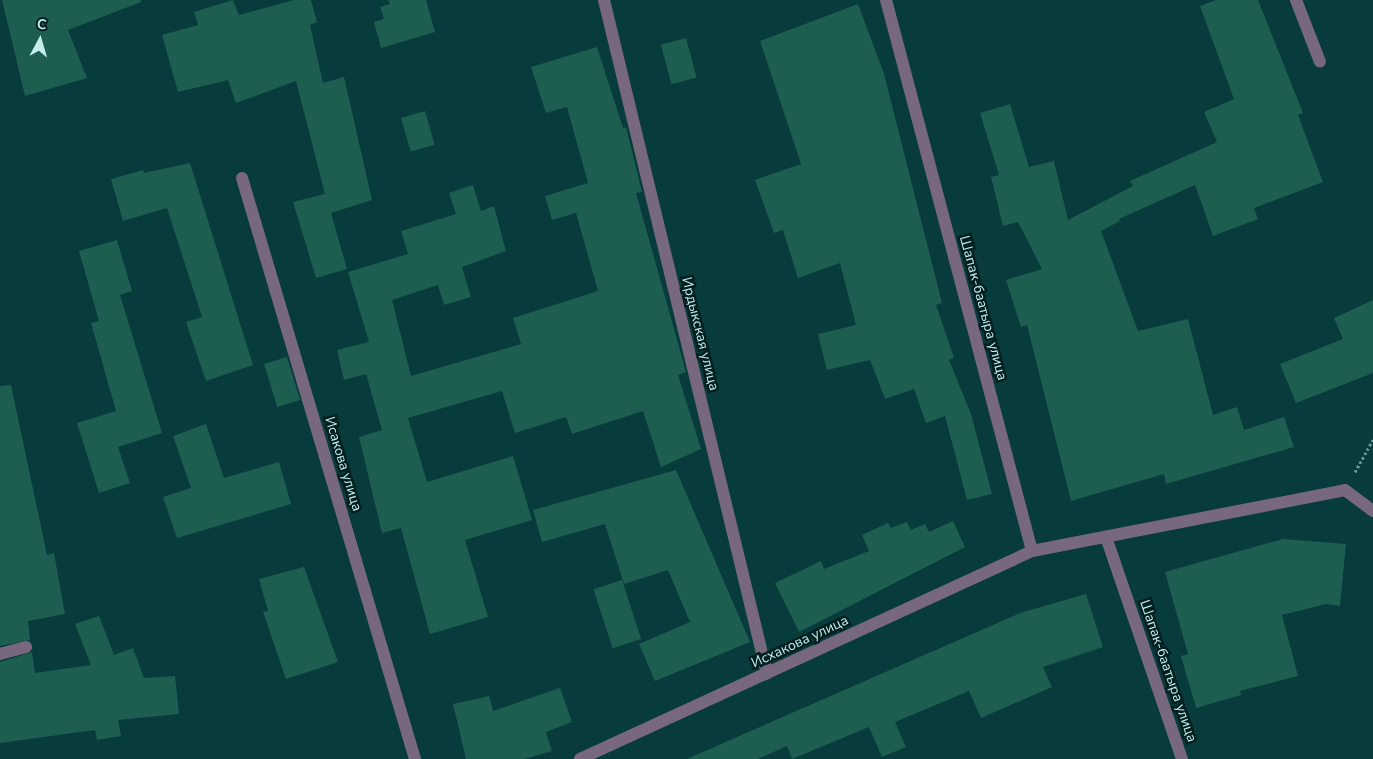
<!DOCTYPE html>
<meta charset="utf-8">
<style>
body{margin:0}
#map{position:relative;width:1373px;height:759px;overflow:hidden;background:#073b3c;font-family:"Nunito Sans",sans-serif}
div>[style]{position:absolute}
.building>*{inset:0;background:#1e5e51;transform-origin:0 0}
.path>*{height:3px;margin-top:-1.5px;transform-origin:0;background:repeating-linear-gradient(90deg,#689697 0 2.5px,transparent 0 5px)}
.lane>*{height:12px;margin:-6px;padding:0 6px;transform-origin:6px;border-radius:6px;background:#78687e}
.street>*{height:12px;margin:-6px;padding:0 6px;transform-origin:6px;border-radius:6px;background:#78687e}
span{translate:-50% -50%;white-space:nowrap;text-align:center;line-height:1.15;-webkit-text-stroke:5px #031f20;paint-order:stroke}
.street-label{font-size:14px;color:#c5edee}
.north{position:absolute;left:15px;top:15px;width:50px;height:50px;-webkit-text-stroke:4px #031f20;paint-order:stroke;rotate:6deg;font-size:14px;font-weight:700;line-height:20px;text-align:center;color:#c5edee}
.north::after{content:'';display:block;margin:auto;width:18px;height:22px;background:#c5edee;clip-path:polygon(50% 0,100% 100%,50% 72%,0 100%)}
</style>
<div id="map">
<div class="building">
<div style="clip-path:polygon(2px 0,141px 0,141px 2px,68px 30px,87px 78px,25px 96px)"></div>
<div style="clip-path:polygon(233px 0,239px 15px,294px 0,311px 0,317px 22px,310px 25px,323px 83px,344px 77px,372px 200px,331px 213px,347px 269px,316px 278px,293px 202px,325px 194px,296px 81px,236px 103px,228px 80px,178px 92px,162px 35px,198px 25px,194px 12px)"></div>
<div style="clip-path:polygon(388px 0,426px 0,435px 32px,381px 48px,374px 22px,384px 19px,380px 7px,390px 4px)"></div>
<div style="clip-path:polygon(1216px 0,1258px 0,1303px 113px,1298px 115px,1323px 182px,1254px 208px,1258px 219px,1213px 236px,1195px 185px,1119px 219px,1120px 221px,1101px 231px,1138px 331px,1188px 319px,1213px 415px,1237px 407px,1244px 430px,1284px 417px,1294px 447px,1166px 484px,1164px 474px,1071px 501px,1027px 325px,1021px 327px,1006px 280px,1042px 269px,1018px 222px,1003px 226px,991px 177px,999px 175px,980px 113px,1010px 104px,1029px 167px,1054px 161px,1068px 220px,1133px 186px,1130px 181px,1217px 142px,1204px 112px,1234px 99px,1200px 6px)"></div>
<div style="clip-path:polygon(858px 4px,884px 74px,942px 303px,936px 305px,954px 358px,949px 360px,971px 414px,992px 494px,967px 500px,945px 416px,926px 423px,914px 389px,885px 399px,870px 360px,827px 370px,818px 334px,856px 325px,840px 263px,798px 278px,783px 230px,774px 233px,755px 180px,801px 164px,760px 41px)"></div>
<div style="left:686px;top:38px;width:41px;height:26px;rotate:75deg"></div>
<div style="clip-path:polygon(597px 47px,623px 128px,626px 127px,642px 192px,636px 193px,686px 372px,678px 375px,701px 449px,661px 467px,643px 411px,572px 434px,566px 417px,515px 433px,502px 391px,408px 418px,427px 482px,513px 456px,532px 520px,465px 540px,488px 617px,430px 634px,401px 528px,382px 533px,359px 437px,382px 430px,366px 374px,344px 380px,337px 350px,369px 342px,348px 272px,408px 254px,401px 231px,456px 214px,449px 193px,473px 185px,481px 211px,494px 206px,506px 251px,462px 267px,471px 297px,444px 305px,438px 285px,392px 300px,411px 376px,521px 344px,513px 318px,598px 291px,576px 213px,552px 220px,545px 196px,588px 183px,567px 107px,546px 113px,531px 67px)"></div>
<div style="left:425px;top:111px;width:35px;height:25px;rotate:74deg"></div>
<div style="clip-path:polygon(190px 163px,253px 365px,206px 381px,186px 322px,202px 317px,167px 208px,123px 221px,111px 179px,143px 170px,144px 173px)"></div>
<div style="clip-path:polygon(117px 240px,132px 291px,120px 295px,162px 433px,118px 447px,130px 483px,99px 493px,77px 423px,116px 411px,91px 323px,99px 321px,79px 251px)"></div>
<div style="clip-path:polygon(1373px 300px,1373px 373px,1296px 403px,1280px 364px,1343px 339px,1334px 318px)"></div>
<div style="left:287px;top:357px;width:45px;height:24px;rotate:73deg"></div>
<div style="clip-path:polygon(11px 385px,47px 555px,54px 553px,65px 614px,28px 621px,30px 640px,0 646px,0 386px)"></div>
<div style="clip-path:polygon(206px 424px,224px 478px,279px 462px,291px 504px,177px 538px,163px 497px,191px 488px,173px 436px)"></div>
<div style="clip-path:polygon(676px 470px,750px 642px,655px 681px,639px 644px,690px 622px,668px 570px,624px 584px,605px 524px,542px 542px,533px 510px)"></div>
<div style="clip-path:polygon(953px 521px,965px 547px,799px 632px,775px 583px,821px 561px,824px 569px,869px 551px,862px 535px,888px 523px,891px 528px,907px 522px,911px 530px,925px 524px,929px 532px)"></div>
<div style="clip-path:polygon(1283px 539px,1346px 544px,1340px 606px,1326px 604px,1282px 615px,1298px 676px,1240px 691px,1241px 695px,1196px 708px,1181px 656px,1188px 654px,1165px 572px)"></div>
<div style="clip-path:polygon(304px 567px,338px 662px,286px 679px,263px 612px,268px 611px,259px 579px)"></div>
<div style="left:622px;top:580px;width:62px;height:30px;rotate:72deg"></div>
<div style="clip-path:polygon(1086px 594px,1103px 647px,1043px 667px,1052px 687px,981px 718px,969px 691px,895px 722px,906px 747px,882px 757px,869px 727px,792px 759px,787px 746px,758px 759px,687px 759px,1020px 613px)"></div>
<div style="clip-path:polygon(99px 616px,114px 655px,133px 648px,144px 678px,175px 676px,179px 714px,118px 720px,121px 736px,97px 740px,95px 730px,0 743px,0 662px,32px 652px,35px 673px,91px 665px,75px 624px)"></div>
<div style="clip-path:polygon(560px 688px,572px 722px,546px 732px,552px 751px,524px 759px,466px 759px,453px 704px,489px 696px,493px 711px)"></div>
</div>
<div class="path">
<div style="left:1355px;top:472px;width:37px;rotate:-61deg"></div>
</div>
<div class="lane">
<div style="left:1296px;top:0;width:66px;rotate:68.8deg"></div>
<div style="left:0;top:654px;width:27px;rotate:-15deg"></div>
</div>
<div class="street">
<div style="left:604px;top:0;width:693px;rotate:76.4deg"></div>
<div style="left:886px;top:0;width:570px;rotate:75.16deg"></div>
<div style="left:1032px;top:551px;width:319px;rotate:-11deg"></div>
<div style="left:1345px;top:490px;width:35px;rotate:37deg"></div>
<div style="left:242px;top:178px;width:606px;rotate:73.42deg"></div>
<div style="left:1106px;top:537px;width:235px;rotate:71.1deg"></div>
<div style="left:580px;top:759px;width:498px;rotate:-24.7deg"></div>
</div>
<div class="street-label">
<span style="left:983px;top:308px;rotate:75deg">Шапак-баатыра улица</span>
<span style="left:700px;top:334px;rotate:76deg">Ирдыкская улица</span>
<span style="left:343px;top:464px;rotate:73deg">Исакова улица</span>
<span style="left:800px;top:642px;rotate:-25deg">Исхакова улица</span>
<span style="left:1168px;top:671px;rotate:71deg">Шапак-баатыра улица</span>
</div>
<div class="north">С</div>
</div>
